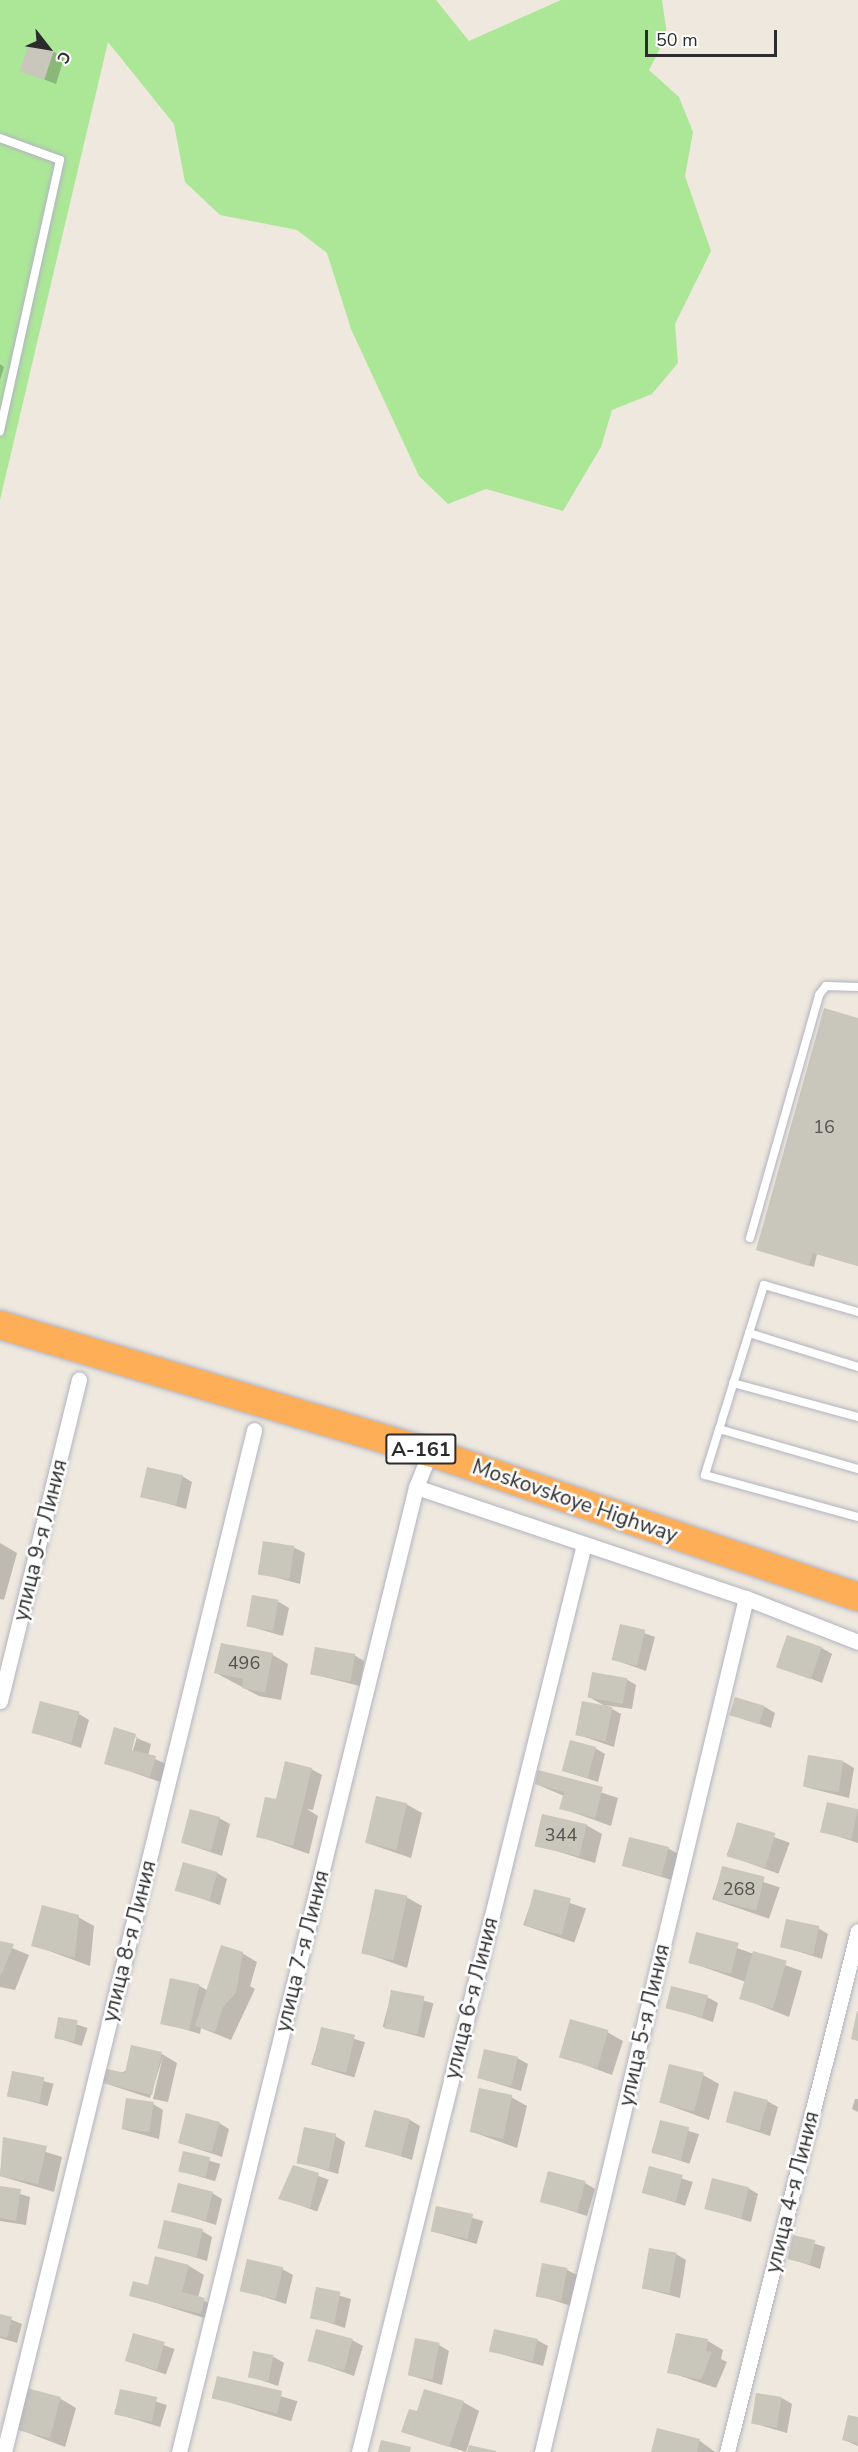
<!DOCTYPE html>
<meta charset="utf-8">
<style>
body{margin:0}
#map{position:relative;width:858px;height:2452px;overflow:hidden;background:#eee8de;font-family:"Nunito Sans",sans-serif}
div>[style]{position:absolute}
.green>*{inset:0;background:#ace798}
.shadow>*{inset:0;background:#0003;transform-origin:0 0}
.building>*{inset:0;background:#c9c6bc;transform-origin:0 0}
.roads{filter:drop-shadow(0 0 2px #b2b3c0) drop-shadow(0 0 2px #b2b3c0)}
.lane>*{height:8px;margin:-4px;padding:0 4px;transform-origin:4px;border-radius:4px;background:#fff}
.street>*{height:15px;margin:-7.5px;padding:0 7.5px;transform-origin:7.5px;border-radius:7.5px;background:#fff}
.highway>*{height:28px;margin:-14px;padding:0 14px;transform-origin:14px;border-radius:14px;background:#ffae58}
span{translate:-50% -50%;white-space:nowrap;text-align:center;line-height:1.15;-webkit-text-stroke:5px #fff;paint-order:stroke}
.number-label{font-size:18px;color:#535250}
.number-label span{-webkit-text-stroke-width:0}
.shield-label span{padding:2px 4px;background:#fff;border:2px solid;border-radius:4px;-webkit-text-stroke-width:0}
.shield-label{font-size:20px;color:#2c2c2c;font-weight:700}
.street-label{font-size:21px;color:#2c2c2c}
.north{position:absolute;left:18px;top:18px;width:60px;height:60px;-webkit-text-stroke:4px #fff;paint-order:stroke;rotate:121deg;font-size:16px;font-weight:700;line-height:24px;text-align:center;color:#2c2c2c}
.north::after{content:'';display:block;margin:auto;width:21px;height:27px;background:#2c2c2c;clip-path:polygon(50% 0,100% 100%,50% 72%,0 100%)}
.scale{position:absolute;left:645px;top:30px;width:132px;height:27px;box-sizing:border-box;border:3px solid #2c2c2c;border-top:0;padding-left:8px;font-size:18px;line-height:21px;white-space:nowrap;color:#2c2c2c;-webkit-text-stroke:4px #fff;paint-order:stroke}
</style>
<div id="map">
<div class="green">
<div style="clip-path:polygon(0 0,436px 0,469px 41px,561px 0,662px 0,667px 35px,649px 70px,679px 97px,693px 132px,685px 176px,711px 251px,675px 324px,678px 363px,652px 394px,612px 410px,601px 447px,563px 511px,486px 489px,448px 504px,419px 476px,351px 329px,327px 253px,297px 230px,220px 215px,185px 182px,174px 124px,108px 42px,0 500px)"></div>
</div>
<div class="shadow">
<div style="clip-path:polygon(54px 52px,64px 58px,56px 84px,22px 71px)"></div>
<div style="clip-path:polygon(0 364px,4px 367px,0 380px)"></div>
<div style="clip-path:polygon(858px 1019px,858px 1266px,817px 1254px,814px 1267px,758px 1250px)"></div>
<div style="clip-path:polygon(182px 1476px,192px 1482px,186px 1509px,143px 1496px)"></div>
<div style="clip-path:polygon(0 1543px,17px 1553px,4px 1600px,0 1599px)"></div>
<div style="clip-path:polygon(295px 1548px,305px 1553px,300px 1584px,259px 1573px)"></div>
<div style="clip-path:polygon(279px 1602px,289px 1608px,283px 1636px,248px 1626px)"></div>
<div style="clip-path:polygon(621px 1625px,655px 1637px,646px 1671px,612px 1659px)"></div>
<div style="clip-path:polygon(222px 1645px,273px 1655px,288px 1664px,281px 1700px,259px 1696px,216px 1673px)"></div>
<div style="clip-path:polygon(822px 1648px,832px 1654px,822px 1683px,779px 1666px)"></div>
<div style="clip-path:polygon(354px 1655px,364px 1661px,360px 1686px,312px 1674px)"></div>
<div style="clip-path:polygon(626px 1679px,636px 1685px,632px 1709px,605px 1705px,621px 1714px,614px 1747px,576px 1734px,605px 1706px,589px 1697px)"></div>
<div style="clip-path:polygon(765px 1707px,775px 1713px,771px 1728px,731px 1714px)"></div>
<div style="clip-path:polygon(79px 1714px,89px 1720px,81px 1748px,33px 1732px)"></div>
<div style="clip-path:polygon(evenodd,115px 1729px,151px 1744px,148px 1756px,171px 1766px,166px 1784px,106px 1763px,115px 1729px,134px 1737px,137px 1737px,131px 1757px,129px 1756px,134px 1737px)"></div>
<div style="clip-path:polygon(595px 1748px,605px 1754px,598px 1782px,564px 1771px)"></div>
<div style="clip-path:polygon(844px 1762px,854px 1768px,849px 1798px,805px 1787px)"></div>
<div style="clip-path:polygon(311px 1769px,322px 1775px,313px 1810px,307px 1809px,318px 1816px,309px 1854px,258px 1836px)"></div>
<div style="clip-path:polygon(539px 1772px,618px 1798px,611px 1826px,561px 1808px,564px 1796px,536px 1784px)"></div>
<div style="clip-path:polygon(406px 1804px,422px 1813px,411px 1858px,367px 1843px)"></div>
<div style="clip-path:polygon(828px 1804px,858px 1811px,858px 1843px,822px 1831px)"></div>
<div style="clip-path:polygon(219px 1818px,230px 1824px,222px 1856px,183px 1843px)"></div>
<div style="left:738px;top:1824px;width:55px;height:33px;rotate:20deg"></div>
<div style="clip-path:polygon(586px 1825px,602px 1834px,595px 1863px,537px 1845px)"></div>
<div style="clip-path:polygon(668px 1848px,678px 1854px,672px 1880px,624px 1866px)"></div>
<div style="left:723px;top:1868px;width:60px;height:33px;rotate:19deg"></div>
<div style="clip-path:polygon(217px 1873px,227px 1879px,220px 1905px,177px 1890px)"></div>
<div style="left:535px;top:1891px;width:54px;height:36px;rotate:19deg"></div>
<div style="clip-path:polygon(406px 1897px,422px 1906px,407px 1968px,362px 1952px)"></div>
<div style="clip-path:polygon(78px 1917px,94px 1926px,90px 1966px,33px 1945px)"></div>
<div style="clip-path:polygon(818px 1928px,828px 1934px,822px 1959px,781px 1946px)"></div>
<div style="clip-path:polygon(697px 1934px,802px 1971px,789px 2017px,741px 1998px,746px 1982px,689px 1962px)"></div>
<div style="clip-path:polygon(0 1943px,29px 1955px,15px 1990px,0 1987px)"></div>
<div style="clip-path:polygon(242px 1953px,257px 1962px,250px 1986px,255px 1989px,231px 2040px,201px 2028px,200px 2034px,164px 2023px,198px 1985px,208px 1991px)"></div>
<div style="left:392px;top:1992px;width:43px;height:36px;rotate:15deg"></div>
<div style="clip-path:polygon(707px 1997px,718px 2003px,713px 2022px,668px 2007px)"></div>
<div style="left:60px;top:2019px;width:29px;height:19px;rotate:18deg"></div>
<div style="left:322px;top:2029px;width:45px;height:37px;rotate:17deg"></div>
<div style="clip-path:polygon(607px 2032px,623px 2041px,612px 2075px,561px 2056px)"></div>
<div style="clip-path:polygon(162px 2054px,177px 2063px,168px 2102px,153px 2099px,163px 2056px,150px 2098px,101px 2082px)"></div>
<div style="clip-path:polygon(517px 2058px,528px 2064px,521px 2091px,479px 2078px)"></div>
<div style="left:13px;top:2073px;width:42px;height:23px;rotate:15deg"></div>
<div style="clip-path:polygon(703px 2075px,719px 2084px,709px 2120px,660px 2102px)"></div>
<div style="clip-path:polygon(511px 2097px,527px 2106px,517px 2148px,470px 2131px)"></div>
<div style="clip-path:polygon(855px 2099px,858px 2099px,858px 2112px,852px 2109px)"></div>
<div style="clip-path:polygon(767px 2101px,778px 2107px,770px 2136px,727px 2122px)"></div>
<div style="clip-path:polygon(153px 2104px,163px 2110px,159px 2139px,122px 2129px)"></div>
<div style="clip-path:polygon(410px 2120px,420px 2126px,412px 2160px,368px 2146px)"></div>
<div style="left:661px;top:2122px;width:40px;height:31px;rotate:18deg"></div>
<div style="clip-path:polygon(219px 2123px,229px 2129px,222px 2157px,180px 2143px)"></div>
<div style="clip-path:polygon(335px 2136px,345px 2142px,338px 2174px,298px 2162px)"></div>
<div style="clip-path:polygon(4px 2139px,62px 2157px,54px 2192px,0 2176px)"></div>
<div style="left:184px;top:2153px;width:38px;height:18px;rotate:17deg"></div>
<div style="left:294px;top:2167px;width:37px;height:34px;rotate:20deg"></div>
<div style="left:650px;top:2168px;width:45px;height:25px;rotate:18deg"></div>
<div style="clip-path:polygon(585px 2183px,595px 2189px,587px 2216px,541px 2201px)"></div>
<div style="clip-path:polygon(0 2188px,30px 2197px,26px 2225px,0 2221px)"></div>
<div style="clip-path:polygon(748px 2188px,758px 2194px,751px 2222px,706px 2208px)"></div>
<div style="clip-path:polygon(212px 2193px,222px 2199px,216px 2225px,173px 2211px)"></div>
<div style="left:438px;top:2208px;width:47px;height:24px;rotate:16deg"></div>
<div style="clip-path:polygon(202px 2231px,212px 2237px,207px 2261px,159px 2247px)"></div>
<div style="clip-path:polygon(794px 2237px,825px 2247px,820px 2269px,789px 2258px)"></div>
<div style="clip-path:polygon(676px 2254px,686px 2260px,680px 2298px,643px 2288px)"></div>
<div style="clip-path:polygon(189px 2266px,204px 2275px,198px 2298px,220px 2308px,217px 2322px,131px 2295px)"></div>
<div style="clip-path:polygon(282px 2269px,293px 2275px,286px 2304px,242px 2290px)"></div>
<div style="clip-path:polygon(567px 2270px,577px 2275px,571px 2306px,537px 2295px)"></div>
<div style="clip-path:polygon(317px 2289px,351px 2299px,345px 2328px,312px 2317px)"></div>
<div style="clip-path:polygon(0 2315px,22px 2324px,17px 2343px,0 2338px)"></div>
<div style="left:134px;top:2335px;width:43px;height:27px;rotate:19deg"></div>
<div style="clip-path:polygon(352px 2340px,363px 2346px,354px 2376px,309px 2360px)"></div>
<div style="clip-path:polygon(537px 2340px,548px 2346px,543px 2366px,491px 2351px)"></div>
<div style="clip-path:polygon(708px 2341px,723px 2350px,721px 2359px,727px 2362px,716px 2388px,669px 2372px)"></div>
<div style="clip-path:polygon(439px 2345px,449px 2351px,442px 2385px,409px 2375px)"></div>
<div style="clip-path:polygon(274px 2357px,284px 2363px,278px 2386px,249px 2376px)"></div>
<div style="left:218px;top:2377px;width:83px;height:21px;rotate:17deg"></div>
<div style="left:121px;top:2391px;width:48px;height:23px;rotate:17deg"></div>
<div style="clip-path:polygon(782px 2398px,792px 2404px,787px 2433px,753px 2423px)"></div>
<div style="clip-path:polygon(61px 2399px,76px 2408px,65px 2447px,18px 2429px)"></div>
<div style="clip-path:polygon(463px 2402px,479px 2411px,466px 2452px,403px 2432px,418px 2413px)"></div>
<div style="clip-path:polygon(858px 2418px,858px 2446px,844px 2440px)"></div>
<div style="clip-path:polygon(658px 2430px,700px 2441px,715px 2452px,652px 2452px)"></div>
</div>
<div class="building">
<div style="left:29px;top:43px;width:26px;height:30px;rotate:18deg"></div>
<div style="clip-path:polygon(824px 1008px,858px 1018px,858px 1266px,813px 1253px,809px 1266px,756px 1250px)"></div>
<div style="left:147px;top:1467px;width:37px;height:31px;rotate:13deg"></div>
<div style="left:263px;top:1541px;width:32px;height:34px;rotate:9deg"></div>
<div style="left:252px;top:1595px;width:27px;height:32px;rotate:10deg"></div>
<div style="left:620px;top:1624px;width:26px;height:37px;rotate:13deg"></div>
<div style="left:787px;top:1635px;width:37px;height:34px;rotate:19deg"></div>
<div style="clip-path:polygon(221px 1643px,273px 1653px,265px 1693px,242px 1688px,243px 1679px,214px 1673px)"></div>
<div style="left:315px;top:1647px;width:41px;height:28px;rotate:10deg"></div>
<div style="left:592px;top:1672px;width:36px;height:26px;rotate:10deg"></div>
<div style="left:735px;top:1697px;width:31px;height:19px;rotate:17deg"></div>
<div style="left:40px;top:1701px;width:41px;height:33px;rotate:15deg"></div>
<div style="left:582px;top:1701px;width:31px;height:35px;rotate:11deg"></div>
<div style="clip-path:polygon(114px 1727px,136px 1734px,132px 1750px,156px 1756px,150px 1777px,104px 1764px)"></div>
<div style="left:570px;top:1740px;width:27px;height:32px;rotate:15deg"></div>
<div style="left:808px;top:1755px;width:36px;height:32px;rotate:9deg"></div>
<div style="clip-path:polygon(285px 1761px,312px 1768px,293px 1846px,256px 1837px,265px 1797px,276px 1799px)"></div>
<div style="clip-path:polygon(538px 1770px,603px 1787px,595px 1818px,559px 1809px,564px 1792px,535px 1784px)"></div>
<div style="left:376px;top:1796px;width:32px;height:48px;rotate:13deg"></div>
<div style="left:827px;top:1802px;width:32px;height:31px;rotate:13deg"></div>
<div style="left:190px;top:1809px;width:31px;height:35px;rotate:15deg"></div>
<div style="left:542px;top:1814px;width:46px;height:33px;rotate:13deg"></div>
<div style="left:737px;top:1822px;width:40px;height:36px;rotate:16deg"></div>
<div style="left:629px;top:1837px;width:41px;height:30px;rotate:14deg"></div>
<div style="left:183px;top:1862px;width:36px;height:30px;rotate:16deg"></div>
<div style="left:722px;top:1866px;width:44px;height:35px;rotate:14deg"></div>
<div style="left:375px;top:1889px;width:33px;height:66px;rotate:12deg"></div>
<div style="left:534px;top:1889px;width:38px;height:38px;rotate:14deg"></div>
<div style="clip-path:polygon(42px 1905px,79px 1915px,75px 1958px,31px 1946px)"></div>
<div style="left:786px;top:1919px;width:34px;height:29px;rotate:12deg"></div>
<div style="left:696px;top:1932px;width:44px;height:32px;rotate:14deg"></div>
<div style="clip-path:polygon(0 1941px,14px 1944px,1px 1975px,0 1975px)"></div>
<div style="clip-path:polygon(221px 1945px,243px 1952px,236px 1993px,223px 2007px,215px 2032px,195px 2026px)"></div>
<div style="left:753px;top:1951px;width:35px;height:50px;rotate:16deg"></div>
<div style="left:170px;top:1978px;width:30px;height:47px;rotate:12deg"></div>
<div style="left:671px;top:1986px;width:38px;height:23px;rotate:14deg"></div>
<div style="left:391px;top:1990px;width:34px;height:39px;rotate:10deg"></div>
<div style="clip-path:polygon(857px 2011px,858px 2011px,858px 2041px,851px 2039px)"></div>
<div style="left:58px;top:2017px;width:20px;height:22px;rotate:9deg"></div>
<div style="left:570px;top:2019px;width:40px;height:40px;rotate:16deg"></div>
<div style="left:321px;top:2027px;width:35px;height:39px;rotate:13deg"></div>
<div style="clip-path:polygon(131px 2045px,162px 2052px,152px 2095px,99px 2082px,103px 2068px,125px 2073px)"></div>
<div style="left:484px;top:2049px;width:35px;height:30px;rotate:13deg"></div>
<div style="left:669px;top:2064px;width:36px;height:40px;rotate:14deg"></div>
<div style="left:12px;top:2071px;width:33px;height:26px;rotate:11deg"></div>
<div style="left:479px;top:2088px;width:34px;height:45px;rotate:12deg"></div>
<div style="left:734px;top:2091px;width:35px;height:32px;rotate:15deg"></div>
<div style="left:126px;top:2098px;width:28px;height:31px;rotate:8deg"></div>
<div style="left:374px;top:2110px;width:37px;height:38px;rotate:14deg"></div>
<div style="left:186px;top:2113px;width:35px;height:31px;rotate:15deg"></div>
<div style="left:660px;top:2120px;width:30px;height:34px;rotate:14deg"></div>
<div style="left:304px;top:2127px;width:33px;height:37px;rotate:12deg"></div>
<div style="clip-path:polygon(3px 2137px,47px 2146px,38px 2184px,0 2176px)"></div>
<div style="left:183px;top:2151px;width:28px;height:21px;rotate:13deg"></div>
<div style="clip-path:polygon(293px 2165px,319px 2173px,310px 2208px,278px 2199px)"></div>
<div style="left:649px;top:2166px;width:35px;height:28px;rotate:15deg"></div>
<div style="left:548px;top:2171px;width:39px;height:32px;rotate:15deg"></div>
<div style="left:712px;top:2178px;width:38px;height:32px;rotate:14deg"></div>
<div style="left:178px;top:2183px;width:36px;height:30px;rotate:14deg"></div>
<div style="clip-path:polygon(0 2186px,21px 2189px,16px 2221px,0 2218px)"></div>
<div style="left:436px;top:2206px;width:38px;height:26px;rotate:12deg"></div>
<div style="left:164px;top:2220px;width:40px;height:29px;rotate:13deg"></div>
<div style="left:793px;top:2235px;width:23px;height:25px;rotate:13deg"></div>
<div style="left:649px;top:2248px;width:28px;height:41px;rotate:10deg"></div>
<div style="clip-path:polygon(155px 2256px,189px 2265px,182px 2292px,205px 2298px,201px 2314px,129px 2296px,133px 2281px,148px 2285px)"></div>
<div style="left:247px;top:2259px;width:37px;height:33px;rotate:13deg"></div>
<div style="left:542px;top:2263px;width:26px;height:34px;rotate:11deg"></div>
<div style="left:316px;top:2287px;width:25px;height:32px;rotate:11deg"></div>
<div style="clip-path:polygon(0 2314px,12px 2317px,7px 2338px,0 2336px)"></div>
<div style="left:316px;top:2329px;width:38px;height:33px;rotate:15deg"></div>
<div style="left:494px;top:2329px;width:45px;height:23px;rotate:13deg"></div>
<div style="left:133px;top:2333px;width:33px;height:29px;rotate:16deg"></div>
<div style="clip-path:polygon(676px 2333px,708px 2339px,706px 2351px,712px 2352px,701px 2380px,667px 2373px)"></div>
<div style="left:415px;top:2338px;width:25px;height:38px;rotate:11deg"></div>
<div style="left:253px;top:2351px;width:21px;height:27px;rotate:11deg"></div>
<div style="left:217px;top:2376px;width:67px;height:23px;rotate:13deg"></div>
<div style="left:27px;top:2388px;width:35px;height:43px;rotate:15deg"></div>
<div style="left:120px;top:2389px;width:38px;height:26px;rotate:12deg"></div>
<div style="clip-path:polygon(424px 2389px,464px 2401px,449px 2447px,401px 2432px,409px 2409px,417px 2411px)"></div>
<div style="left:756px;top:2393px;width:26px;height:31px;rotate:9deg"></div>
<div style="clip-path:polygon(848px 2415px,858px 2417px,858px 2444px,842px 2440px)"></div>
<div style="clip-path:polygon(657px 2428px,700px 2439px,697px 2452px,651px 2452px)"></div>
<div style="clip-path:polygon(381px 2440px,411px 2447px,410px 2452px,378px 2452px)"></div>
<div style="clip-path:polygon(469px 2445px,496px 2451px,496px 2452px,467px 2452px)"></div>
</div>
<div class="roads">
<div class="lane">
<div style="left:0;top:138px;width:64px;rotate:20.1deg"></div>
<div style="left:60px;top:160px;width:278px;rotate:102.5deg"></div>
<div style="left:750px;top:1238px;width:253px;rotate:-74.1deg"></div>
<div style="left:819px;top:995px;width:11px;rotate:-52deg"></div>
<div style="left:826px;top:986px;width:32px;rotate:2deg"></div>
<div style="left:858px;top:1312px;width:98px;rotate:-164deg"></div>
<div style="left:764px;top:1285px;width:199px;rotate:107.3deg"></div>
<div style="left:705px;top:1475px;width:159px;rotate:15.4deg"></div>
<div style="left:749px;top:1333px;width:114px;rotate:17.3deg"></div>
<div style="left:733px;top:1383px;width:130px;rotate:15.2deg"></div>
<div style="left:719px;top:1429px;width:145px;rotate:16.1deg"></div>
</div>
<div class="street">
<div style="left:416px;top:1487px;width:348px;rotate:18.6deg"></div>
<div style="left:746px;top:1598px;width:120px;rotate:21.4deg"></div>
<div style="left:0;top:1701px;width:331px;rotate:-76.2deg"></div>
<div style="left:4px;top:2452px;width:1052px;rotate:-76.25deg"></div>
<div style="left:179px;top:2452px;width:994px;rotate:-76.2deg"></div>
<div style="left:416px;top:1487px;width:38px;rotate:-68deg"></div>
<div style="left:359px;top:2452px;width:935px;rotate:-76.08deg"></div>
<div style="left:542px;top:2452px;width:878px;rotate:-76.57deg"></div>
<div style="left:727px;top:2452px;width:537px;rotate:-75.89deg"></div>
</div>
<div class="highway">
<div style="left:0;top:1325px;width:448px;rotate:16.5deg"></div>
<div style="left:430px;top:1452px;width:452px;rotate:18.7deg"></div>
</div>
</div>
<div class="number-label">
<span style="left:824px;top:1127px">16</span>
<span style="left:244px;top:1663px">496</span>
<span style="left:561px;top:1835px">344</span>
<span style="left:739px;top:1889px">268</span>
</div>
<div class="shield-label">
<span style="left:421px;top:1449px">А-161</span>
</div>
<div class="street-label">
<span style="left:575px;top:1501px;rotate:19deg">Moskovskoye Highway</span>
<span style="left:40px;top:1540px;rotate:-76deg">улица 9-я Линия</span>
<span style="left:129px;top:1941px;rotate:-76deg">улица 8-я Линия</span>
<span style="left:302px;top:1951px;rotate:-76deg">улица 7-я Линия</span>
<span style="left:471px;top:1998px;rotate:-76deg">улица 6-я Линия</span>
<span style="left:644px;top:2025px;rotate:-77deg">улица 5-я Линия</span>
<span style="left:792px;top:2192px;rotate:-76deg">улица 4-я Линия</span>
</div>
<div class="north">С</div>
<div class="scale">50 m</div>
</div>
